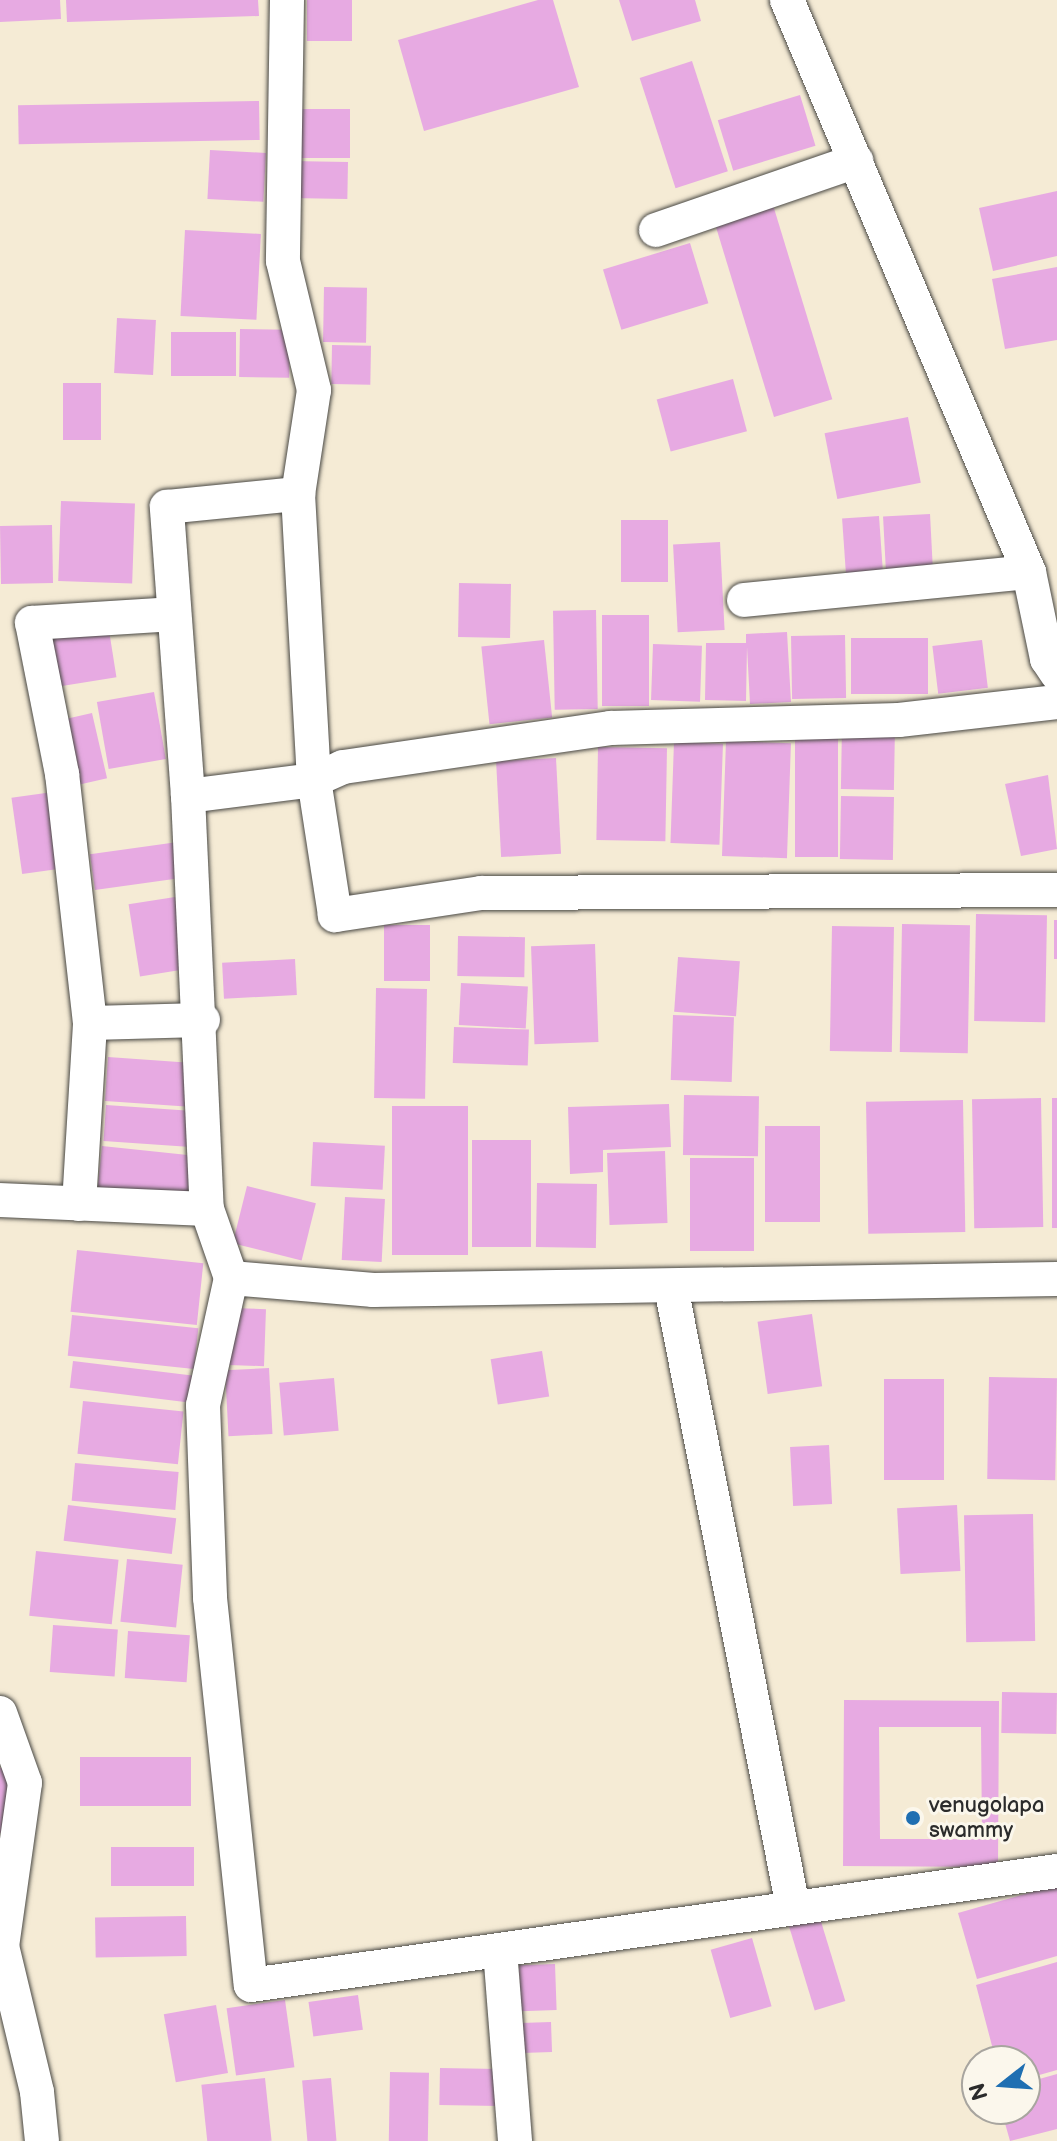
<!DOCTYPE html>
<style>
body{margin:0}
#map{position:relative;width:1057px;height:2141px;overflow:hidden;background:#f5ebd5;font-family:"Balsamiq Sans",sans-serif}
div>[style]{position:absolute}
.building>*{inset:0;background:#e7aae2;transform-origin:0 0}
.roads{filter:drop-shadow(0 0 2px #494844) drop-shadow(0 0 2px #494844)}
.street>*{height:34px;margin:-17px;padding:0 17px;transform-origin:17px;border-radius:17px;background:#fff}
.dots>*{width:22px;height:22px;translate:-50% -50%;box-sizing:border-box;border:4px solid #fbf7ec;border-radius:50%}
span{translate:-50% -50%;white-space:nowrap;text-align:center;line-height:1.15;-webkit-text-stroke:6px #fbf7ec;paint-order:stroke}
.poi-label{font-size:22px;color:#2b2b2b}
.left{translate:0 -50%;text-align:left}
.north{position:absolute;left:961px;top:2045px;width:80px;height:80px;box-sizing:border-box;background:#fbf7ec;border:2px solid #a8a59f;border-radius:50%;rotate:253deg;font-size:22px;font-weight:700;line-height:32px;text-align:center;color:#2b2b2b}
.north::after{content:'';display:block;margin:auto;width:28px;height:36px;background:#1f6fb2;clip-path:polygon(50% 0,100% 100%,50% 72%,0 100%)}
</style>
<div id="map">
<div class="building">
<div style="clip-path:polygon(0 0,60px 0,61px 19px,0 22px)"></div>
<div style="clip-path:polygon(66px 0,258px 0,259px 16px,67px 22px)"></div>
<div style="left:307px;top:0;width:45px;height:41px"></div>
<div style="clip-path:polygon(538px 0,553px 0,579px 87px,424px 131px,398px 40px)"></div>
<div style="clip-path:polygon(619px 0,695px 0,701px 21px,632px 41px)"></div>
<div style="left:692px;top:61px;width:116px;height:55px;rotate:72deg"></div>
<div style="left:800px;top:95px;width:53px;height:86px;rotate:73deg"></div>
<div style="left:259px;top:101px;width:39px;height:241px;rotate:89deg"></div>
<div style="left:294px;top:109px;width:56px;height:49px"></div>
<div style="left:210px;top:150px;width:56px;height:49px;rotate:3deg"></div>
<div style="left:291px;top:161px;width:57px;height:37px;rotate:1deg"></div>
<div style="clip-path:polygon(1057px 191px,1057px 256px,993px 271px,979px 208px)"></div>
<div style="left:773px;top:205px;width:203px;height:61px;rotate:73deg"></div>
<div style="left:185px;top:230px;width:76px;height:86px;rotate:3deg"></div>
<div style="left:690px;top:243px;width:63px;height:91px;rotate:73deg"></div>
<div style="clip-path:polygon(1057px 267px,1057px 340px,1005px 349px,992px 279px)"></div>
<div style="left:324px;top:287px;width:43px;height:55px;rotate:1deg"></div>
<div style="left:117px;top:318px;width:39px;height:55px;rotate:3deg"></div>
<div style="left:240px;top:329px;width:50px;height:48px;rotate:1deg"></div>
<div style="left:171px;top:332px;width:65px;height:44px"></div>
<div style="left:332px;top:345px;width:39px;height:39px;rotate:1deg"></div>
<div style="left:733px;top:379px;width:54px;height:79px;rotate:75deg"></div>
<div style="left:63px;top:383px;width:38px;height:57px"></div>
<div style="left:908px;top:417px;width:67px;height:85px;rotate:79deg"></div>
<div style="left:61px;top:501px;width:74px;height:80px;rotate:2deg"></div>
<div style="left:930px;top:514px;width:55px;height:47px;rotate:87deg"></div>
<div style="left:879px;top:516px;width:59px;height:37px;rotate:86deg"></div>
<div style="left:621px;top:520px;width:47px;height:62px"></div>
<div style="left:52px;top:525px;width:58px;height:52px;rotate:89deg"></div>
<div style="left:720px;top:542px;width:88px;height:47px;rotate:87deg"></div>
<div style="left:459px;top:583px;width:52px;height:54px;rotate:1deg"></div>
<div style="left:596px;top:610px;width:99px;height:43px;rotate:89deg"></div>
<div style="left:602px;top:615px;width:47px;height:91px"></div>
<div style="left:108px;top:624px;width:54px;height:63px;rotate:81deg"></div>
<div style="clip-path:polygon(787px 632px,791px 702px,750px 704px,747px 647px,746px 701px,705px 700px,706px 643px,746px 643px,746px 634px)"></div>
<div style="left:845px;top:635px;width:63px;height:54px;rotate:89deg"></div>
<div style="left:851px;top:638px;width:77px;height:56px"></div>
<div style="left:544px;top:640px;width:78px;height:63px;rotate:84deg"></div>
<div style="left:982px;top:640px;width:48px;height:50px;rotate:83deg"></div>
<div style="left:653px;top:644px;width:49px;height:56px;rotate:2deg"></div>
<div style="left:154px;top:692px;width:68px;height:58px;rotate:80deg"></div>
<div style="left:92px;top:713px;width:67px;height:37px;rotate:77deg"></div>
<div style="left:842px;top:726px;width:53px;height:63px;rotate:1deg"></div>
<div style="left:795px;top:738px;width:43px;height:119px"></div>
<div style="left:726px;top:741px;width:65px;height:115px;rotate:2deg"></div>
<div style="left:674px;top:742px;width:49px;height:101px;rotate:2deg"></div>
<div style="left:598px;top:747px;width:69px;height:93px;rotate:1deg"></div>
<div style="left:556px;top:758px;width:96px;height:60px;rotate:87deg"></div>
<div style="clip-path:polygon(1048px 775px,1057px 849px,1021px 856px,1005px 784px)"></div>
<div style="left:60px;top:791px;width:77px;height:49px;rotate:82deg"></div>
<div style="left:841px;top:796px;width:53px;height:63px;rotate:1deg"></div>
<div style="left:185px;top:841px;width:36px;height:96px;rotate:82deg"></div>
<div style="left:175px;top:897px;width:73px;height:47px;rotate:81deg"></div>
<div style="left:976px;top:914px;width:71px;height:107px;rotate:1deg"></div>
<div style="left:1054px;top:920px;width:3px;height:39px"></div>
<div style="left:902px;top:924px;width:68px;height:128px;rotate:1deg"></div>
<div style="left:384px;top:925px;width:46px;height:56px"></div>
<div style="left:832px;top:926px;width:62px;height:125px;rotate:1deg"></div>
<div style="left:458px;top:936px;width:67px;height:40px;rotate:1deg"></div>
<div style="left:595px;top:944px;width:98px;height:64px;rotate:88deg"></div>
<div style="left:678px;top:957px;width:62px;height:55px;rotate:4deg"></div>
<div style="left:295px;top:959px;width:36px;height:73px;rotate:87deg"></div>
<div style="left:461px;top:983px;width:67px;height:42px;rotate:3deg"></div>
<div style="left:376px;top:988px;width:51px;height:110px;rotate:1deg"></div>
<div style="left:673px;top:1015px;width:61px;height:65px;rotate:2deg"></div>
<div style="left:454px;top:1027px;width:75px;height:36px;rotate:2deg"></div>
<div style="left:108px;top:1057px;width:92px;height:44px;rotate:4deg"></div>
<div style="left:684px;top:1095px;width:75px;height:60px;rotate:1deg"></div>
<div style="left:1041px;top:1098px;width:129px;height:69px;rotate:89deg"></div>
<div style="left:1052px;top:1098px;width:5px;height:130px"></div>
<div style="left:963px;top:1100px;width:132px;height:97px;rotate:89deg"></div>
<div style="clip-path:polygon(669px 1104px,671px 1147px,603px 1150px,603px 1172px,570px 1174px,568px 1107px)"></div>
<div style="left:106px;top:1105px;width:91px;height:36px;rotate:4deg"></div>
<div style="left:392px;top:1106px;width:76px;height:149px"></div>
<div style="left:765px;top:1126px;width:55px;height:96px"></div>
<div style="left:472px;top:1140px;width:59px;height:107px"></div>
<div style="left:313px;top:1142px;width:72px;height:44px;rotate:3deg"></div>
<div style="left:102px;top:1146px;width:98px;height:43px;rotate:6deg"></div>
<div style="left:665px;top:1151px;width:72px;height:58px;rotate:88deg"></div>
<div style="left:690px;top:1158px;width:64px;height:93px"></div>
<div style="left:537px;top:1183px;width:60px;height:64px;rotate:1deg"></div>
<div style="left:247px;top:1186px;width:71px;height:59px;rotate:14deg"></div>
<div style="left:345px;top:1197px;width:40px;height:63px;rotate:3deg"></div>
<div style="left:77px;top:1250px;width:127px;height:62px;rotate:6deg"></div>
<div style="left:231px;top:1308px;width:35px;height:57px;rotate:2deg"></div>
<div style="left:812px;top:1314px;width:73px;height:55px;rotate:82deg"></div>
<div style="left:72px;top:1315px;width:127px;height:41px;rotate:6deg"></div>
<div style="left:542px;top:1351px;width:46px;height:52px;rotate:81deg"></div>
<div style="left:73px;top:1361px;width:120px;height:27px;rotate:7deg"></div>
<div style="left:269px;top:1368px;width:66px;height:44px;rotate:87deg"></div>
<div style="left:989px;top:1377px;width:68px;height:102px;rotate:1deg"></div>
<div style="left:334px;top:1378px;width:53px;height:55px;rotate:85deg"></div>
<div style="left:884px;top:1379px;width:60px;height:101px"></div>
<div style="left:83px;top:1401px;width:101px;height:53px;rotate:6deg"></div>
<div style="left:829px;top:1445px;width:59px;height:39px;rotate:87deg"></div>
<div style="left:75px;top:1463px;width:104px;height:38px;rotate:5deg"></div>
<div style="left:68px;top:1505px;width:109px;height:36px;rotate:7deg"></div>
<div style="left:957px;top:1505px;width:66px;height:60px;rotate:87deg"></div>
<div style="left:1033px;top:1514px;width:127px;height:69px;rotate:89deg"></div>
<div style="left:36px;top:1551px;width:83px;height:65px;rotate:6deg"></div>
<div style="left:127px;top:1559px;width:56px;height:63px;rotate:6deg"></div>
<div style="left:53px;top:1625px;width:65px;height:47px;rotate:4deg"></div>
<div style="left:128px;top:1631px;width:62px;height:47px;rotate:4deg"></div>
<div style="left:1002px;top:1692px;width:55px;height:41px;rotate:1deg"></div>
<div style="clip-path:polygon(evenodd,844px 1700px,999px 1701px,998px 1867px,843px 1866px,844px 1700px,879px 1727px,981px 1727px,982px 1839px,880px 1839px,879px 1727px)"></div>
<div style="left:80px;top:1757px;width:111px;height:49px"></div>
<div style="left:0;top:1768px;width:14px;height:65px"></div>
<div style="left:194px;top:1847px;width:39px;height:83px;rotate:90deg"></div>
<div style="clip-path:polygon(1057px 1885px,1057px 1956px,977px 1979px,958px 1913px)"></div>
<div style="left:819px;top:1915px;width:90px;height:32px;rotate:73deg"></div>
<div style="left:186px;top:1916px;width:40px;height:91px;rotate:89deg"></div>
<div style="left:752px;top:1938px;width:71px;height:43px;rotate:74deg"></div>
<div style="clip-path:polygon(1057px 1962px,1057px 2070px,1025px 2079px,1025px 2061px,996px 2061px,976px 1985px)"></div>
<div style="left:555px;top:1964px;width:46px;height:36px;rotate:88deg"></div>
<div style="left:358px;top:1995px;width:35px;height:50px;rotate:82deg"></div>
<div style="left:285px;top:2000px;width:68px;height:59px;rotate:82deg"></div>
<div style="left:216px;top:2005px;width:69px;height:53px;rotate:80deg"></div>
<div style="left:551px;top:2022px;width:30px;height:38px;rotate:88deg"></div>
<div style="left:440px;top:2068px;width:59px;height:37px;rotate:1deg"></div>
<div style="left:390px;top:2072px;width:39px;height:69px;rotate:1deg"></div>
<div style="clip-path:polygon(1057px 2074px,1057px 2129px,1010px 2141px,1001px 2109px,1025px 2109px,1025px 2083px)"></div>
<div style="left:265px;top:2078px;width:63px;height:64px;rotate:84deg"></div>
<div style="left:331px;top:2078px;width:63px;height:29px;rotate:85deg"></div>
</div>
<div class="roads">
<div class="street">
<div style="left:287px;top:0;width:261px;rotate:90.9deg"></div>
<div style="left:283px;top:261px;width:133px;rotate:76.5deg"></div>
<div style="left:314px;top:390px;width:105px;rotate:98.7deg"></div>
<div style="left:787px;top:0;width:621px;rotate:67.07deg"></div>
<div style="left:1029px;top:572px;width:89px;rotate:78.3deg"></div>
<div style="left:1047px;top:659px;width:18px;rotate:56deg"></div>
<div style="left:656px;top:230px;width:212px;rotate:-19deg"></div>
<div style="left:744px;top:600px;width:286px;rotate:-5.6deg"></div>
<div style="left:188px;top:796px;width:290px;rotate:-94.2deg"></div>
<div style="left:167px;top:507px;width:132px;rotate:-5.7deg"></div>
<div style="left:298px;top:494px;width:286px;rotate:86.8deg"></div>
<div style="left:314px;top:780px;width:32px;rotate:-24deg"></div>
<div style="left:343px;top:767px;width:270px;rotate:-8.3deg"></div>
<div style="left:610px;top:728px;width:289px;rotate:-1.6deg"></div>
<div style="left:899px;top:720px;width:159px;rotate:-6.5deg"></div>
<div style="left:1057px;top:890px;width:576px;rotate:179.7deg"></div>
<div style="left:481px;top:893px;width:148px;rotate:171.4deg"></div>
<div style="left:335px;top:915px;width:137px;rotate:-98.8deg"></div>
<div style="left:314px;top:780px;width:127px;rotate:172.8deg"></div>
<div style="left:188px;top:796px;width:413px;rotate:87.4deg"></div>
<div style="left:207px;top:1209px;width:73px;rotate:70.8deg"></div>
<div style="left:231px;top:1278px;width:130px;rotate:102.4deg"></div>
<div style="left:203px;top:1405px;width:193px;rotate:87.9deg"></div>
<div style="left:210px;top:1598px;width:389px;rotate:84deg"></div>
<div style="left:251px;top:1985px;width:814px;rotate:-8.05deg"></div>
<div style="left:90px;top:1023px;width:113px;rotate:-1.5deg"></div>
<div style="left:0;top:1200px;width:207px;rotate:2.5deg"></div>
<div style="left:79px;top:1204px;width:181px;rotate:-86.5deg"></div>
<div style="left:90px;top:1023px;width:251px;rotate:-96.4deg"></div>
<div style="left:62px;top:774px;width:154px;rotate:-101.2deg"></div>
<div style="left:32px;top:623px;width:142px;rotate:-3.6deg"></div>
<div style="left:231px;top:1278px;width:143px;rotate:4.8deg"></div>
<div style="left:373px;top:1290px;width:684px;rotate:-0.92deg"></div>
<div style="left:671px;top:1287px;width:632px;rotate:78.87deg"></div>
<div style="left:0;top:1713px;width:74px;rotate:70.3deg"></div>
<div style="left:25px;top:1783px;width:165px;rotate:98deg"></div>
<div style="left:2px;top:1946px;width:150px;rotate:76.5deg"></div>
<div style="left:37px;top:2092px;width:49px;rotate:84.2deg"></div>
<div style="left:500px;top:1950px;width:192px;rotate:85.5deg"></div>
</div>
</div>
<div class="dots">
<div style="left:913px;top:1818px;background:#1f6fb2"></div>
</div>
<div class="poi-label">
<span class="left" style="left:929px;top:1818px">venugolapa<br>swammy</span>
</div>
<div class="north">N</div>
</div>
